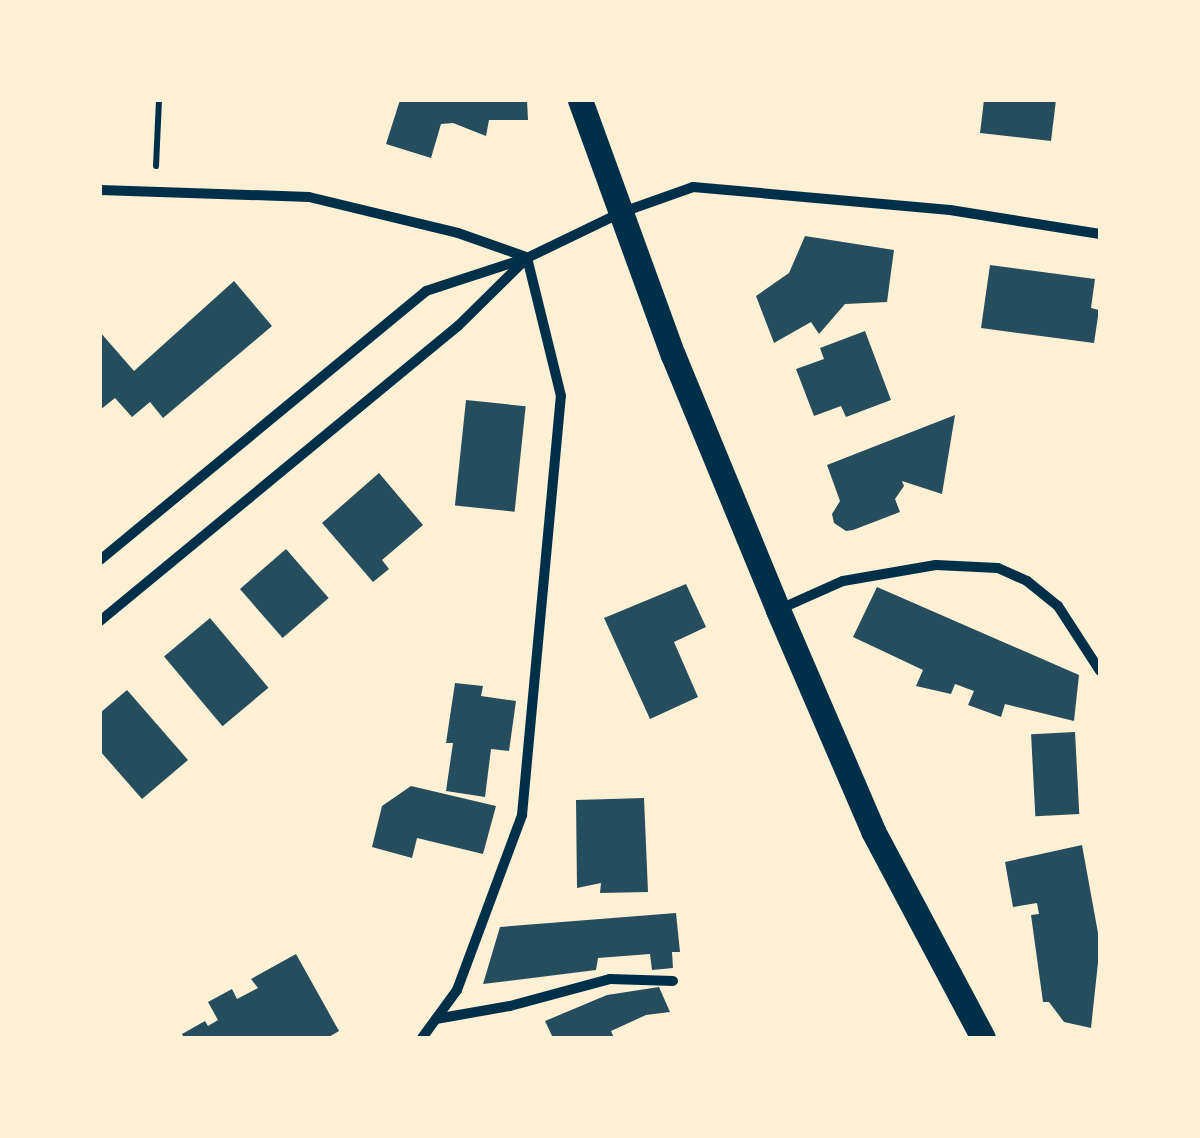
<!DOCTYPE html>
<style>
body{margin:0}
#map{position:relative;width:1200px;height:1138px;overflow:hidden;background:#fdf0d5;font-family:"Times New Roman",serif}
div>[style]{position:absolute}
.building>*{inset:0;background:#264d5e;transform-origin:0 0}
.path>*{height:6px;margin:-3px;padding:0 3px;transform-origin:3px;border-radius:3px;background:#003049}
.minor>*{height:10px;margin:-5px;padding:0 5px;transform-origin:5px;border-radius:5px;background:#003049}
.primary>*{height:25px;margin:-12.5px;padding:0 12.5px;transform-origin:12.5px;border-radius:12.5px;background:#003049}
span{translate:-50% -50%;white-space:nowrap;text-align:center;line-height:1.15;-webkit-text-stroke:8px #fdf0d5;paint-order:stroke}
.frame{position:absolute;inset:0;border:102px solid #fdf0d5;pointer-events:none}
</style>
<div id="map">
<div class="building">
<div style="clip-path:polygon(400px 100px,527px 100px,528px 120px,489px 120px,486px 136px,453px 123px,441px 124px,431px 158px,386px 144px)"></div>
<div style="clip-path:polygon(984px 100px,1056px 100px,1051px 141px,980px 133px)"></div>
<div style="clip-path:polygon(805px 236px,894px 250px,887px 302px,845px 304px,819px 334px,811px 322px,774px 343px,756px 296px,789px 273px)"></div>
<div style="clip-path:polygon(990px 265px,1095px 279px,1091px 308px,1099px 310px,1094px 343px,981px 328px)"></div>
<div style="clip-path:polygon(234px 281px,272px 326px,163px 418px,150px 402px,132px 417px,115px 398px,100px 410px,100px 332px,134px 371px)"></div>
<div style="clip-path:polygon(865px 331px,891px 400px,846px 417px,841px 406px,814px 416px,796px 369px,824px 359px,820px 348px)"></div>
<div style="left:466px;top:400px;width:60px;height:106px;rotate:6deg"></div>
<div style="clip-path:polygon(955px 415px,942px 494px,902px 481px,904px 486px,895px 499px,900px 512px,853px 530px,846px 531px,834px 523px,832px 514px,840px 501px,827px 465px)"></div>
<div style="clip-path:polygon(379px 473px,423px 525px,382px 560px,389px 569px,373px 582px,322px 523px)"></div>
<div style="left:286px;top:549px;width:65px;height:61px;rotate:49deg"></div>
<div style="clip-path:polygon(686px 584px,706px 627px,674px 642px,698px 697px,650px 719px,604px 618px)"></div>
<div style="clip-path:polygon(877px 587px,1079px 675px,1074px 721px,1005px 704px,1001px 717px,968px 705px,974px 691px,955px 684px,951px 694px,916px 686px,923px 670px,853px 637px)"></div>
<div style="left:210px;top:618px;width:91px;height:60px;rotate:50deg"></div>
<div style="clip-path:polygon(455px 683px,483px 686px,481px 696px,516px 701px,509px 751px,491px 749px,485px 797px,446px 791px,453px 743px,446px 743px)"></div>
<div style="clip-path:polygon(127px 690px,188px 760px,142px 799px,100px 751px,100px 713px)"></div>
<div style="left:1075px;top:732px;width:82px;height:44px;rotate:87deg"></div>
<div style="clip-path:polygon(411px 786px,496px 806px,483px 854px,417px 838px,412px 858px,372px 847px,382px 806px)"></div>
<div style="clip-path:polygon(644px 798px,648px 892px,600px 893px,601px 883px,577px 888px,576px 800px)"></div>
<div style="clip-path:polygon(1082px 845px,1100px 944px,1091px 1028px,1064px 1022px,1049px 1002px,1043px 1002px,1031px 915px,1039px 914px,1037px 903px,1013px 907px,1005px 862px)"></div>
<div style="clip-path:polygon(676px 913px,680px 952px,672px 952px,673px 968px,652px 970px,650px 954px,598px 958px,596px 970px,483px 984px,500px 927px)"></div>
<div style="clip-path:polygon(296px 954px,339px 1031px,327px 1038px,184px 1038px,182px 1034px,205px 1021px,208px 1026px,218px 1020px,208px 1002px,232px 989px,237px 999px,258px 988px,251px 979px)"></div>
<div style="clip-path:polygon(659px 987px,670px 1012px,646px 1015px,611px 1031px,614px 1038px,553px 1038px,545px 1021px,607px 995px)"></div>
</div>
<div class="path">
<div style="left:156px;top:166px;width:66px;rotate:-87.4deg"></div>
</div>
<div class="minor">
<div style="left:100px;top:190px;width:209px;rotate:1.9deg"></div>
<div style="left:309px;top:197px;width:153px;rotate:13.6deg"></div>
<div style="left:458px;top:233px;width:72px;rotate:19.4deg"></div>
<div style="left:100px;top:560px;width:423px;rotate:-39.5deg"></div>
<div style="left:426px;top:291px;width:106px;rotate:-18.1deg"></div>
<div style="left:527px;top:258px;width:103px;rotate:-25.8deg"></div>
<div style="left:620px;top:213px;width:77px;rotate:-19.6deg"></div>
<div style="left:693px;top:187px;width:258px;rotate:5.1deg"></div>
<div style="left:950px;top:210px;width:152px;rotate:9.1deg"></div>
<div style="left:780px;top:609px;width:69px;rotate:-24deg"></div>
<div style="left:843px;top:581px;width:94px;rotate:-9.8deg"></div>
<div style="left:936px;top:565px;width:62px;rotate:2.8deg"></div>
<div style="left:998px;top:568px;width:32px;rotate:24deg"></div>
<div style="left:1027px;top:581px;width:40px;rotate:39deg"></div>
<div style="left:1058px;top:606px;width:77px;rotate:57.1deg"></div>
<div style="left:100px;top:621px;width:464px;rotate:-39.5deg"></div>
<div style="left:458px;top:326px;width:91px;rotate:-44.6deg"></div>
<div style="left:436px;top:1019px;width:75px;rotate:-10deg"></div>
<div style="left:510px;top:1006px;width:104px;rotate:-15.1deg"></div>
<div style="left:610px;top:979px;width:63px;rotate:1.8deg"></div>
<div style="left:422px;top:1038px;width:59px;rotate:-53.9deg"></div>
<div style="left:457px;top:990px;width:187px;rotate:-69.6deg"></div>
<div style="left:522px;top:815px;width:421px;rotate:-84.7deg"></div>
<div style="left:561px;top:396px;width:142px;rotate:-103.8deg"></div>
</div>
<div class="primary">
<div style="left:580px;top:100px;width:271px;rotate:70deg"></div>
<div style="left:673px;top:355px;width:276px;rotate:67.6deg"></div>
<div style="left:778px;top:610px;width:241px;rotate:66.7deg"></div>
<div style="left:873px;top:831px;width:234px;rotate:62deg"></div>
</div>
<div class="frame"></div>
</div>
